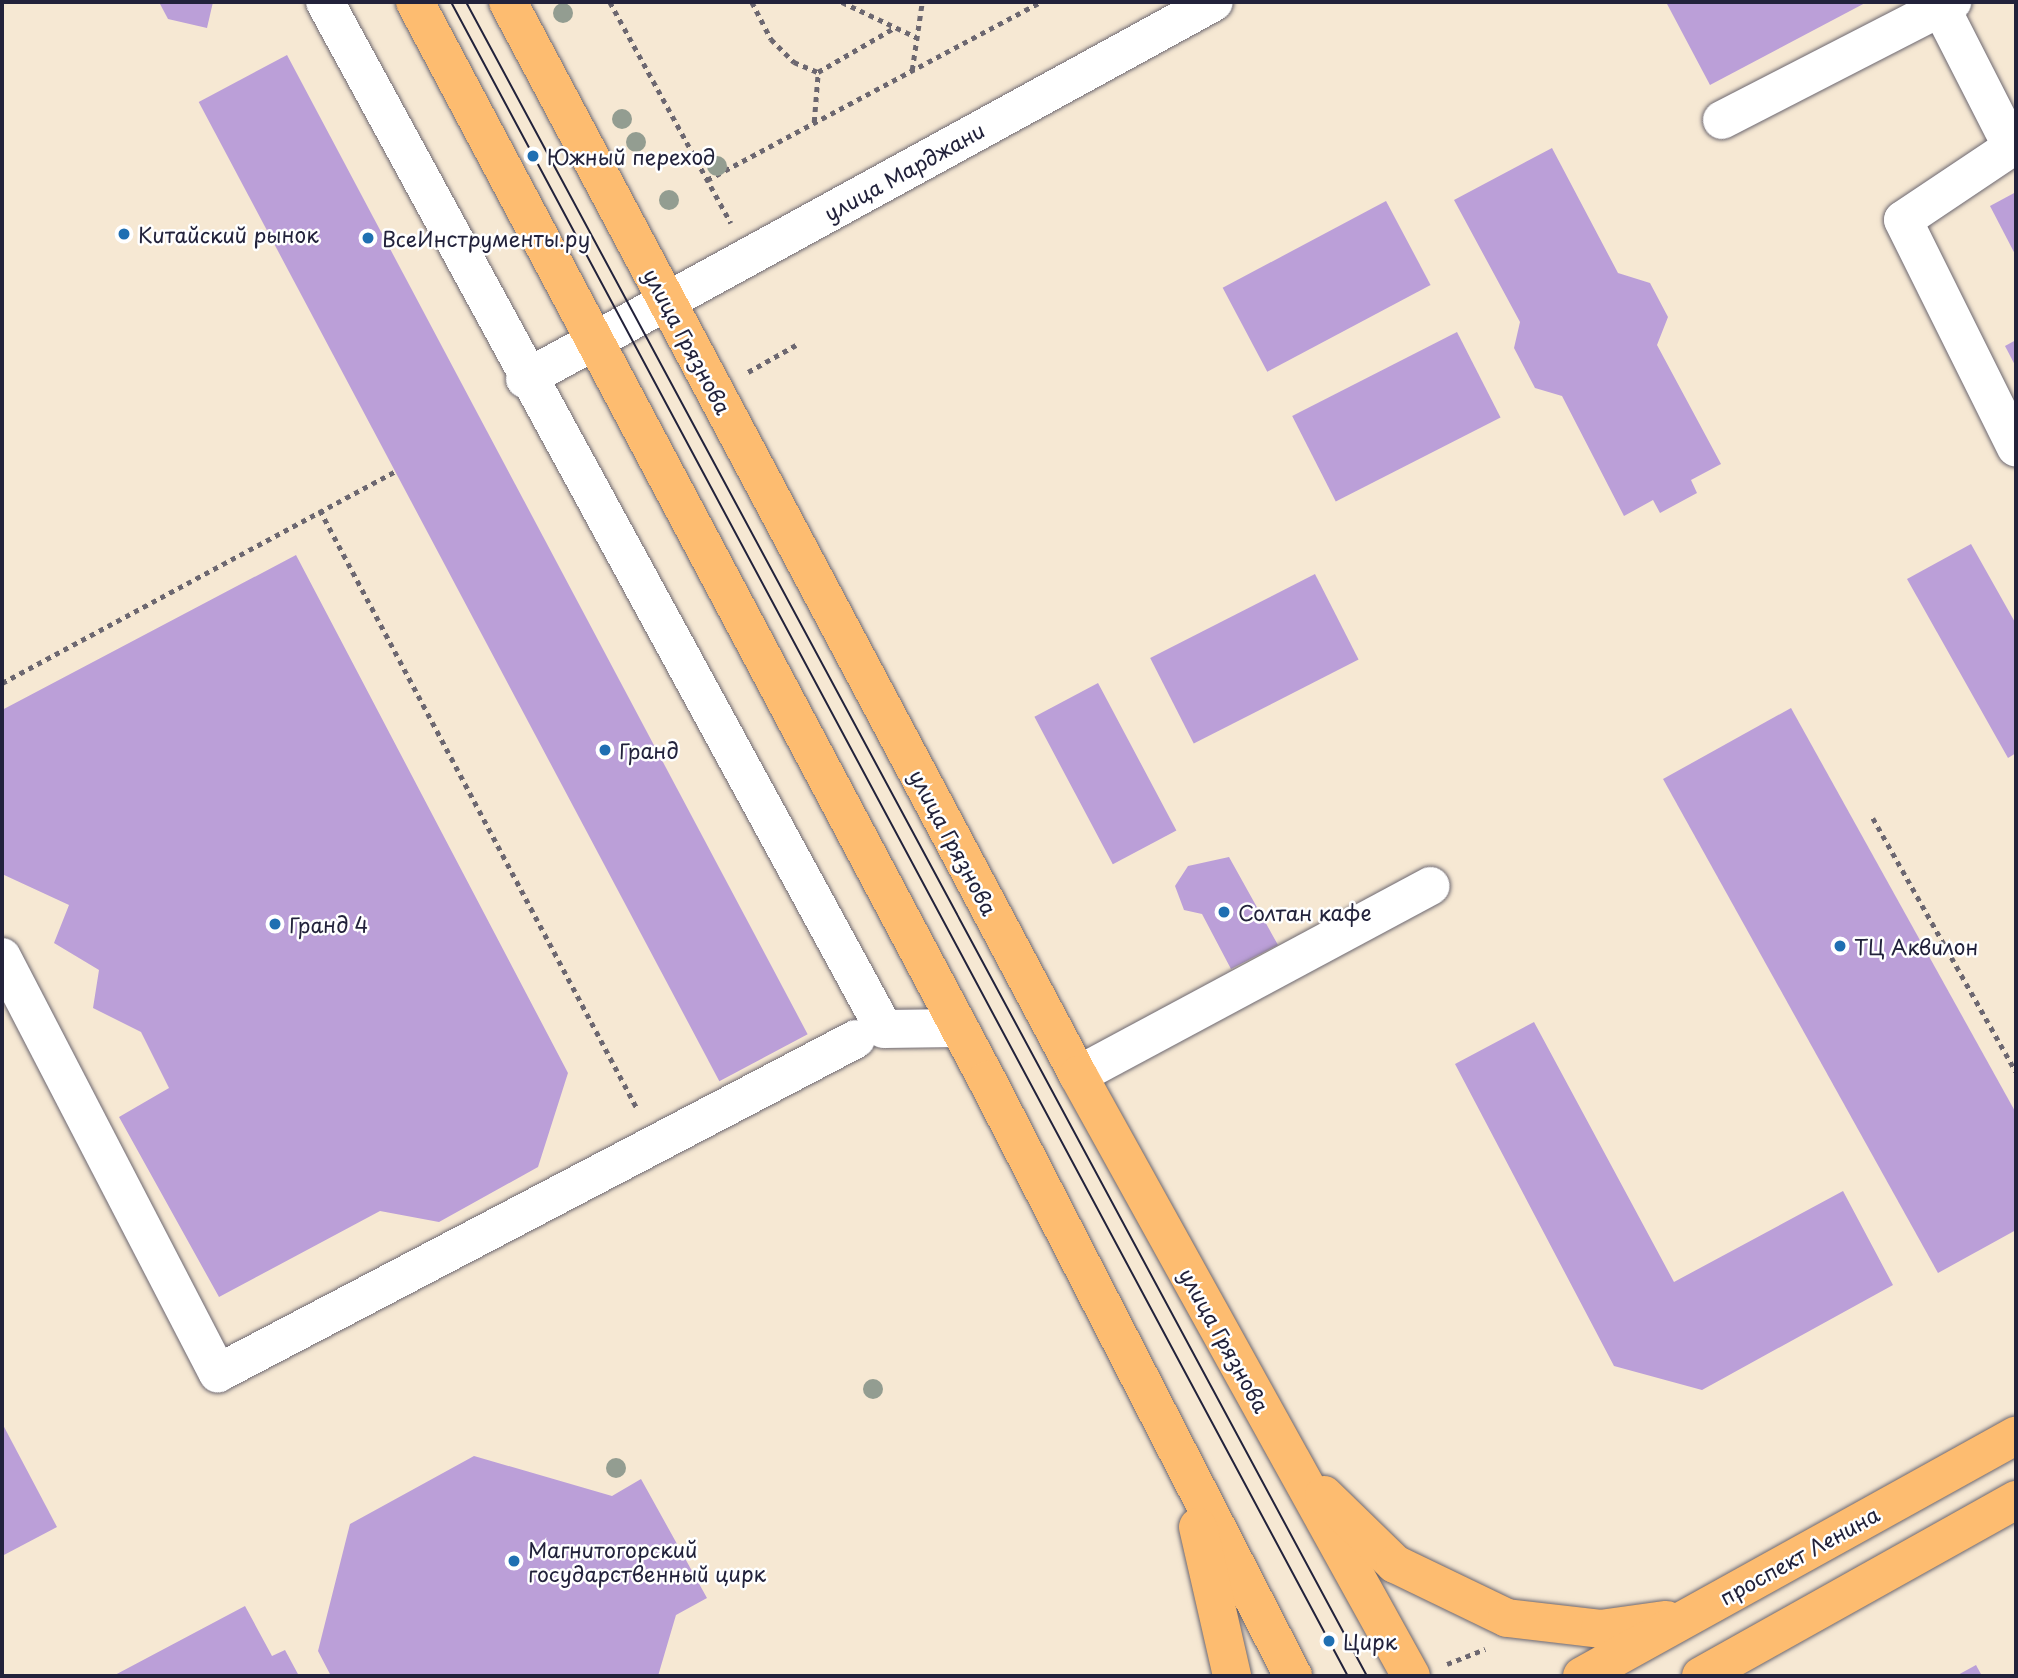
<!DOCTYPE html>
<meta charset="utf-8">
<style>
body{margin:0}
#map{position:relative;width:2018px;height:1678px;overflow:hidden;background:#f6e8d3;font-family:"Playpen Sans",sans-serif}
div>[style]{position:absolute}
.building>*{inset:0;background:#bb9fd8;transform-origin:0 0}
.path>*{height:4.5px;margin-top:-2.25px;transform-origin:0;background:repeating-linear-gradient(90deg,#6c6770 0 5px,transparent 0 10px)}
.roads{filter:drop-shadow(0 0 2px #6c6770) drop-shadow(0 0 2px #6c6770)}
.minor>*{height:38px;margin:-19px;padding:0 19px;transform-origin:19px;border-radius:19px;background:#fff}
.major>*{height:38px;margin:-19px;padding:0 19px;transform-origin:19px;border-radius:19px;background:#fdbc70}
.tram>*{height:2px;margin:-1px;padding:0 1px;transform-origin:1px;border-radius:1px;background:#22223b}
.trees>*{width:20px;height:20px;margin:-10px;border-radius:50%;background:#939d91}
.dots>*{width:19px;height:19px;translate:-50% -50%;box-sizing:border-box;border:4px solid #fff;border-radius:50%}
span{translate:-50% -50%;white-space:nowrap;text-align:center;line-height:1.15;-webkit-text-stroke:5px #fff;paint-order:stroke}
.poi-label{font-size:21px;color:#22223b}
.left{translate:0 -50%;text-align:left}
.street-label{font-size:21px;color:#22223b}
.frame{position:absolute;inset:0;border:4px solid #22223b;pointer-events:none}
</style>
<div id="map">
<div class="building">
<div style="clip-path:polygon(159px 2px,213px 2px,207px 28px,168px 19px)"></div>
<div style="clip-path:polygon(1666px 2px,1867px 2px,1710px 85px)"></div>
<div style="left:287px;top:55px;width:1109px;height:100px;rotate:62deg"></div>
<div style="clip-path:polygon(1552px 148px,1618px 273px,1650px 283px,1668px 317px,1657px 345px,1721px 464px,1691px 480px,1697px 493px,1660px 513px,1653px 500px,1624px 516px,1562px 396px,1535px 388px,1514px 348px,1520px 322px,1454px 200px)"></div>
<div style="clip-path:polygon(2016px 192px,2016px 256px,1990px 206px)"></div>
<div style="left:1386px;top:201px;width:95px;height:185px;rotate:62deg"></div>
<div style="left:1457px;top:332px;width:96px;height:185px;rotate:63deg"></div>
<div style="clip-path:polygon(2016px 340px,2016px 367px,2005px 346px)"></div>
<div style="clip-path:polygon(1971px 544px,2016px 624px,2016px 753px,2008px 758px,1907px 579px)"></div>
<div style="clip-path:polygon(296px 555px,568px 1073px,538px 1167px,439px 1222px,380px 1211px,219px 1297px,119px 1117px,169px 1088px,141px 1032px,93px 1008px,99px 970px,54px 943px,69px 905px,2px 874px,2px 710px)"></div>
<div style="left:1315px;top:574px;width:96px;height:185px;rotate:63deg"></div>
<div style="left:1098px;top:683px;width:167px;height:72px;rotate:62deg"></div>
<div style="clip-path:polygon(1791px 708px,2016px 1113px,2016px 1230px,1938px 1273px,1663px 779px)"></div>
<div style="clip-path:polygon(1229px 857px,1278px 945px,1231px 969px,1202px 914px,1184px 910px,1175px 886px,1188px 866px)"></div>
<div style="clip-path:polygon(1534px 1022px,1674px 1282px,1843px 1191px,1893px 1285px,1702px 1390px,1614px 1366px,1455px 1064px)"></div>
<div style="clip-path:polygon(2px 1423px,57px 1527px,2px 1556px)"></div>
<div style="clip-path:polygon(474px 1456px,612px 1496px,641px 1479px,707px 1598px,676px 1615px,658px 1676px,331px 1676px,318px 1651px,350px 1524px)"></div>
<div style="clip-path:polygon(245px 1606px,272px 1656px,285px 1650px,299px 1676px,113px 1676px)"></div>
<div style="clip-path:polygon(1976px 1665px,1982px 1676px,1956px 1676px)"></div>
</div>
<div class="path">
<div style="left:610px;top:2px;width:252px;rotate:61.3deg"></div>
<div style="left:752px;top:2px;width:42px;rotate:62.8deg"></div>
<div style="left:771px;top:39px;width:33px;rotate:45deg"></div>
<div style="left:794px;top:62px;width:26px;rotate:23deg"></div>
<div style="left:818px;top:72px;width:88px;rotate:-30.1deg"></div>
<div style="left:842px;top:2px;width:82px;rotate:25.3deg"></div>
<div style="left:912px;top:70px;width:69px;rotate:-81.6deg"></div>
<div style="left:814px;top:122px;width:50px;rotate:-85.4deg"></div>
<div style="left:707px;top:180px;width:378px;rotate:-28.1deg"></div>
<div style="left:748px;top:372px;width:55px;rotate:-29.4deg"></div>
<div style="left:320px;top:510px;width:679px;rotate:62.08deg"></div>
<div style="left:2px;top:683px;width:449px;rotate:-28.3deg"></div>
<div style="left:1873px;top:818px;width:291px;rotate:60.6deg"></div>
<div style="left:1447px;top:1664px;width:41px;rotate:-21.5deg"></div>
</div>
<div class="roads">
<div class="minor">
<div style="left:325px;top:2px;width:1169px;rotate:61.44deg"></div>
<div style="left:884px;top:1029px;width:75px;rotate:-0.8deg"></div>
<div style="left:1938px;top:2px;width:163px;rotate:63deg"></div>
<div style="left:2012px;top:147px;width:131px;rotate:146.2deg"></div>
<div style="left:1903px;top:220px;width:254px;rotate:63.6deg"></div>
<div style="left:1722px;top:120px;width:259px;rotate:-27.2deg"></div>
<div style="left:525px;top:379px;width:785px;rotate:-28.69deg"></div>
<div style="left:2px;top:957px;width:469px;rotate:62.6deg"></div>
<div style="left:218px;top:1373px;width:720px;rotate:-27.63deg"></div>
<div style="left:1078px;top:1075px;width:400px;rotate:-28.2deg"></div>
</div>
<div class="major">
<div style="left:415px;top:2px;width:1220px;rotate:62.05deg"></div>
<div style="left:987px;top:1080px;width:670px;rotate:62.82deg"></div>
<div style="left:508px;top:2px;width:1215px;rotate:62.02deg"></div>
<div style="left:1078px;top:1075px;width:687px;rotate:61.01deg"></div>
<div style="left:1324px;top:1495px;width:99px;rotate:44.2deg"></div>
<div style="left:1395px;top:1564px;width:124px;rotate:25.7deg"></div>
<div style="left:1507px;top:1618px;width:94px;rotate:6.7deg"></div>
<div style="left:1600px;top:1629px;width:67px;rotate:-7.8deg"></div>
<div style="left:1198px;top:1527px;width:153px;rotate:77.1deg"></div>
<div style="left:1582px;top:1676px;width:496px;rotate:-29deg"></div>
<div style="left:1701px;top:1676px;width:361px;rotate:-29.2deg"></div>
</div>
</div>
<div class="tram">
<div style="left:451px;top:2px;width:1899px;rotate:61.82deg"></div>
<div style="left:466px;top:2px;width:1901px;rotate:61.71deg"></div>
</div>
<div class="trees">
<div style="left:563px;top:13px"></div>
<div style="left:622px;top:119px"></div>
<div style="left:636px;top:142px"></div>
<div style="left:717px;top:166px"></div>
<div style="left:669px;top:200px"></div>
<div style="left:873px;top:1389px"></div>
<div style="left:616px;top:1468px"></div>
</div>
<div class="dots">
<div style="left:533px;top:156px;background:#1f6fb2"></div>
<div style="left:124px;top:234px;background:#1f6fb2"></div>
<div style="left:368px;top:238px;background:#1f6fb2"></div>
<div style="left:605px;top:750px;background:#1f6fb2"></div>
<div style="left:1224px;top:912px;background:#1f6fb2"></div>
<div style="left:275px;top:924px;background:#1f6fb2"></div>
<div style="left:1840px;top:946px;background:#1f6fb2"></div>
<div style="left:514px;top:1561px;background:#1f6fb2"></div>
<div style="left:1329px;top:1641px;background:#1f6fb2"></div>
</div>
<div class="poi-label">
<span class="left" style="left:547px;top:156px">Южный переход</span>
<span class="left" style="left:138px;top:234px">Китайский рынок</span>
<span class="left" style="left:382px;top:238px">ВсеИнструменты.ру</span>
<span class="left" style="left:619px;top:750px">Гранд</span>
<span class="left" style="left:1238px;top:912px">Солтан кафе</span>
<span class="left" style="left:289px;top:924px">Гранд 4</span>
<span class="left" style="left:1854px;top:946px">ТЦ Аквилон</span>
<span class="left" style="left:528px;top:1561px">Магнитогорский<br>государственный цирк</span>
<span class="left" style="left:1343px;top:1641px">Цирк</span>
</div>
<div class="street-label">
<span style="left:904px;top:171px;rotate:-29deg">улица Марджани</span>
<span style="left:688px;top:341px;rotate:62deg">улица Грязнова</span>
<span style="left:954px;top:842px;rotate:62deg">улица Грязнова</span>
<span style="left:1225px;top:1340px;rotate:61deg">улица Грязнова</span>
<span style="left:1799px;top:1555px;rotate:-29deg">проспект Ленина</span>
</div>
<div class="frame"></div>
</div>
